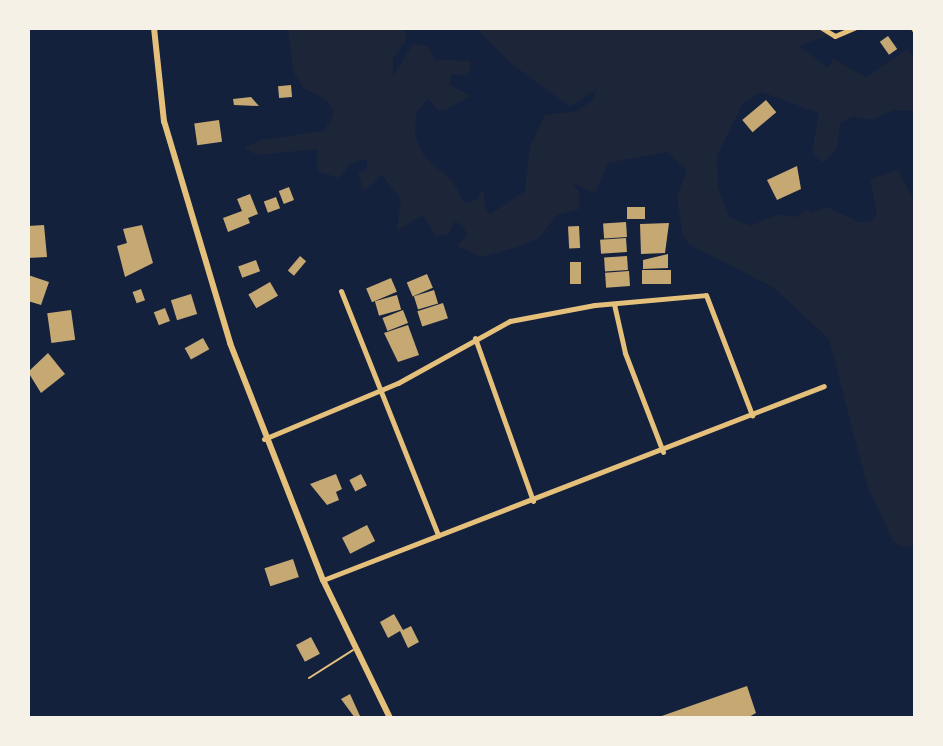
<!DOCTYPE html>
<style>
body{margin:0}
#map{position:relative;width:943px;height:746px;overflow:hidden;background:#14213d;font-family:Georgia,serif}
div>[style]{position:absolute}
.green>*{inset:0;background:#1d2539}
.building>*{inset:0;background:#c6a872;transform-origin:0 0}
.service>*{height:2px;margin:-1px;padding:0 1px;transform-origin:1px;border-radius:1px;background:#e5c07b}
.minor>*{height:5px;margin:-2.5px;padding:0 2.5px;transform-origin:2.5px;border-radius:2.5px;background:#e5c07b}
.tertiary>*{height:6px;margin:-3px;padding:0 3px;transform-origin:3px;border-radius:3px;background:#e5c07b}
.secondary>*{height:6px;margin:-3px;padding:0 3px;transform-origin:3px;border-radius:3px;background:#e5c07b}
span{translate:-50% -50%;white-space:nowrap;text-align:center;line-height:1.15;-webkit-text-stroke:8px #f6f1e7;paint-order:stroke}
.frame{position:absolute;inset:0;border:30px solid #f6f1e7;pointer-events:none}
</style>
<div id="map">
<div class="green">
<div style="clip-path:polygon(288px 28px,404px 28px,407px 39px,393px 58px,393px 76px,413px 44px,428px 46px,435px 60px,471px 61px,470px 71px,466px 76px,452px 74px,449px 85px,471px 96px,445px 110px,438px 110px,428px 99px,416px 112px,415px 136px,424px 156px,453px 182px,464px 203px,476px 200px,483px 189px,486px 211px,491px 214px,525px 191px,530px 146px,545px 115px,577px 111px,593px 100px,596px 89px,570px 107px,513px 65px,476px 28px,822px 28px,829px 35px,799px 46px,828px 68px,833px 59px,866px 77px,908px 49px,915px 62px,915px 111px,894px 110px,870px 120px,853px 116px,840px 124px,837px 148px,823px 163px,812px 154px,819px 113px,761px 92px,743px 103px,717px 156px,718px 188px,730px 217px,750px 226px,780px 214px,796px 217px,807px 209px,812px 213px,827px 207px,861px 223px,871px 221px,877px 215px,870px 179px,898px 170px,915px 203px,915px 545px,903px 547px,893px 541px,867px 485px,829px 339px,774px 288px,690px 245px,682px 232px,677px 196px,687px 170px,667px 152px,608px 163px,595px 193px,572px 183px,579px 191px,579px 209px,557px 215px,538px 239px,521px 246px,481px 257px,457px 246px,467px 235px,463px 226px,454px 221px,449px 234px,436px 236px,422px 215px,397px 231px,401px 199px,382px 175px,364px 191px,358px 174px,367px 169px,367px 159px,350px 164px,339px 178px,317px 171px,317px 149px,258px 155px,244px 148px,261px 140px,323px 131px,331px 121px,334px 111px,325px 99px,304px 89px,293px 71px)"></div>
</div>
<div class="building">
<div style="left:888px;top:36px;width:16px;height:10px;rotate:55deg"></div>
<div style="left:291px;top:85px;width:12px;height:13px;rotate:85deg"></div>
<div style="clip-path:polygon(251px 97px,259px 106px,234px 105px,233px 99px)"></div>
<div style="left:766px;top:100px;width:16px;height:31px;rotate:50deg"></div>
<div style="left:219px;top:120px;width:22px;height:25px;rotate:82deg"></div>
<div style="clip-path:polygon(797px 166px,801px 189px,777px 200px,767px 180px)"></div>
<div style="left:289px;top:187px;width:14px;height:11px;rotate:69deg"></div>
<div style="clip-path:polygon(250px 194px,258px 214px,248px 218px,250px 223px,228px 232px,223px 218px,242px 211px,237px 199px)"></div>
<div style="left:276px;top:197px;width:12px;height:13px;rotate:70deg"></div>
<div style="left:645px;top:207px;width:12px;height:18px;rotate:90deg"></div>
<div style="left:626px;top:222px;width:15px;height:23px;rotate:86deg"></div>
<div style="clip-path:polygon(669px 223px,665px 253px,641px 254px,640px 224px)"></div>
<div style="clip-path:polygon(44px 225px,47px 257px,28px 258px,28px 226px)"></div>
<div style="clip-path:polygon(142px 225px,153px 263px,125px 277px,117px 246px,127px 243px,123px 229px)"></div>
<div style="left:579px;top:226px;width:22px;height:11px;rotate:87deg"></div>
<div style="left:626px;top:238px;width:14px;height:26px;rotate:86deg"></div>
<div style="clip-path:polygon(668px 254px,668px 268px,643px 269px,643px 260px)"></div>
<div style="left:300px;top:256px;width:8px;height:19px;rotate:40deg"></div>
<div style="left:627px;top:256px;width:14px;height:23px;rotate:86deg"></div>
<div style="left:256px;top:260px;width:12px;height:19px;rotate:70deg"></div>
<div style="left:581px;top:262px;width:22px;height:11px;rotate:90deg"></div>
<div style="left:671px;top:270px;width:14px;height:29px;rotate:90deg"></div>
<div style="left:629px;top:271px;width:15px;height:24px;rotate:86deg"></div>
<div style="left:427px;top:274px;width:15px;height:22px;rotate:67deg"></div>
<div style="clip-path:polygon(28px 275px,49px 282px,41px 305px,28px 301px)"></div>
<div style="left:391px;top:278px;width:15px;height:27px;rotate:67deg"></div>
<div style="left:270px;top:282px;width:16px;height:25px;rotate:60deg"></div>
<div style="left:141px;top:289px;width:12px;height:9px;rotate:70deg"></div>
<div style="left:434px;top:290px;width:14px;height:21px;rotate:73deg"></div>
<div style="left:191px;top:294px;width:21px;height:21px;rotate:73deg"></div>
<div style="left:397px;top:295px;width:15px;height:23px;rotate:74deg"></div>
<div style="left:443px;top:303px;width:16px;height:27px;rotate:72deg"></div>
<div style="left:165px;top:308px;width:14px;height:12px;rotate:69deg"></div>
<div style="left:71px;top:310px;width:30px;height:24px;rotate:82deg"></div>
<div style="left:403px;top:310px;width:14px;height:22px;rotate:69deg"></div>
<div style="clip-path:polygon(408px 325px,419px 355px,398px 362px,384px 333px)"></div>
<div style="left:203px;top:338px;width:13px;height:21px;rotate:61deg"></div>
<div style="clip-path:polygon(48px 353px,65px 374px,41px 393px,28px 372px)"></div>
<div style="clip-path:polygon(336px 474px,342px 489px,336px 492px,339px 500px,327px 505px,310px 484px)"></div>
<div style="left:361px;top:474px;width:13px;height:13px;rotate:63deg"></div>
<div style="left:367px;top:525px;width:18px;height:28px;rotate:63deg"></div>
<div style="left:293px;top:559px;width:19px;height:30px;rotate:72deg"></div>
<div style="clip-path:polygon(394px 614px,403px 630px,411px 626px,419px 642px,408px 648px,400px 631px,388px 638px,380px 622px)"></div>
<div style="left:311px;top:637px;width:19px;height:17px;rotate:62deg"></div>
<div style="clip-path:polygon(747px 686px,756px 713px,747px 718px,656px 718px)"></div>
<div style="clip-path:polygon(350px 694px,360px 716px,355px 718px,341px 699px)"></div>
</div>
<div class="service">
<div style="left:309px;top:678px;width:52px;rotate:-32.5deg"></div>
</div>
<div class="minor">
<div style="left:822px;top:28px;width:15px;rotate:32deg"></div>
<div style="left:835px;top:36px;width:21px;rotate:-23deg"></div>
<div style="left:341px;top:291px;width:263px;rotate:68.3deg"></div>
<div style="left:614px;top:304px;width:50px;rotate:77.3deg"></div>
<div style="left:625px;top:353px;width:106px;rotate:69deg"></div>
<div style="left:475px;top:338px;width:173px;rotate:70.4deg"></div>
<div style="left:264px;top:439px;width:145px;rotate:-22.7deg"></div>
<div style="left:398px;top:383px;width:128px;rotate:-29deg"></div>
<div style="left:510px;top:321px;width:86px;rotate:-10.7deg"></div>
<div style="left:595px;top:305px;width:111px;rotate:-5.1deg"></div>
<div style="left:706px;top:295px;width:129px;rotate:69deg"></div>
<div style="left:323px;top:580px;width:537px;rotate:-21.17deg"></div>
</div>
<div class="tertiary">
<div style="left:154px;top:28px;width:94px;rotate:83.9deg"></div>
<div style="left:164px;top:121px;width:232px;rotate:73.4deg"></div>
<div style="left:230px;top:343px;width:255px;rotate:68.6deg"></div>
<div style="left:323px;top:580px;width:153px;rotate:64.1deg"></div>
</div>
<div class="secondary">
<div style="left:914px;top:28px;width:2px;rotate:63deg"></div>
</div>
<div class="frame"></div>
</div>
